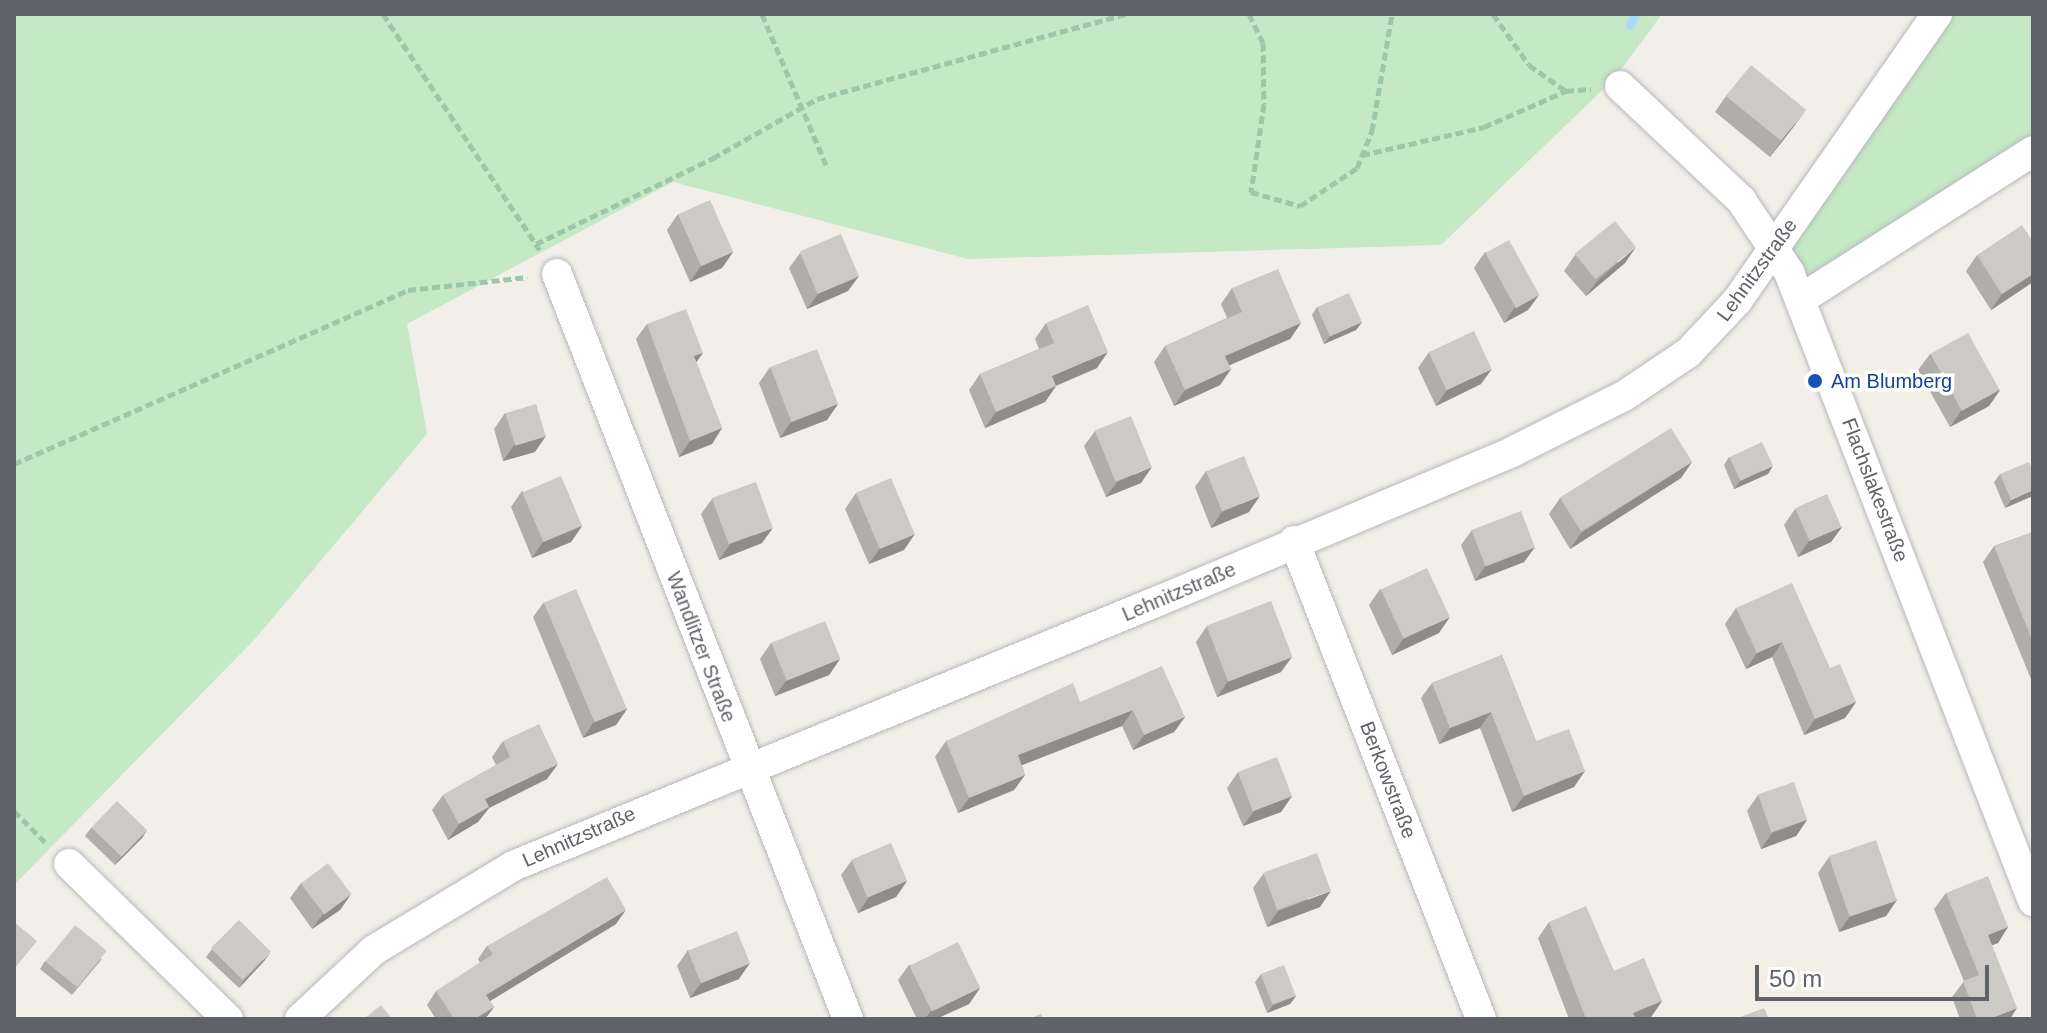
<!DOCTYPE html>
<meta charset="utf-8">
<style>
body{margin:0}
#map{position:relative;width:2047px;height:1033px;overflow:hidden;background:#f1efe8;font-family:Helvetica,sans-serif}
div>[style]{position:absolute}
.green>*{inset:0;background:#c5e8c5}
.stream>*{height:9px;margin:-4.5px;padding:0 4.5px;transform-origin:4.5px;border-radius:4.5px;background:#aadaff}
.path>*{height:5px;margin-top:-2.5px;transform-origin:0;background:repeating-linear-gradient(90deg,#9cc7a9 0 8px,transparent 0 12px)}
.roads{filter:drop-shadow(0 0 2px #b5b8bc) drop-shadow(0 0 2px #b5b8bc)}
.minor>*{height:30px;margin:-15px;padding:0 15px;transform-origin:15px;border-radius:15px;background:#fff}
.wall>*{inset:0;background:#afaea9}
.shaded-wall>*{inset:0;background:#8f8d8a}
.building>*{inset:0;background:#cccac5;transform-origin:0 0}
.dots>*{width:22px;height:22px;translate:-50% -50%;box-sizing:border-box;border:4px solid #fff;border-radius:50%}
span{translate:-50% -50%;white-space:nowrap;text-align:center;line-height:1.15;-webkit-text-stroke:7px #fff;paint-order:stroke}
.street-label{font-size:20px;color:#5f6368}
.transit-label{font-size:20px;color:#164399}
.left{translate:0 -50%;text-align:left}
.frame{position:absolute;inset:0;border:16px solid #5f6368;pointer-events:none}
.scale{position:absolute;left:1755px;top:965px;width:234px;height:36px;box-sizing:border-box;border:4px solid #5f6368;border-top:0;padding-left:10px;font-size:24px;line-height:28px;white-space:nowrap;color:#5f6368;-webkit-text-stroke:6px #fff;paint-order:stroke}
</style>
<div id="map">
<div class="green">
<div style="clip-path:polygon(14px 14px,1662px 14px,1615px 78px,1441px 245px,968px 259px,673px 182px,407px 324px,427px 434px,256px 638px,14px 885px)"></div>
<div style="clip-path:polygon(1937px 14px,2033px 14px,2033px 151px,1801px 299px,1783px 259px)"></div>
</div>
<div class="stream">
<div style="left:1630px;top:25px;width:12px;rotate:-66deg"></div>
</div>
<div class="path">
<div style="left:383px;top:14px;width:283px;rotate:56.4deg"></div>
<div style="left:762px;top:14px;width:164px;rotate:67deg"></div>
<div style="left:1249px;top:14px;width:32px;rotate:64deg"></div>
<div style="left:1263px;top:43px;width:61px;rotate:89.1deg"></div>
<div style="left:1264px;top:104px;width:89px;rotate:98.4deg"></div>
<div style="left:1251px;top:192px;width:51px;rotate:15.9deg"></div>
<div style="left:1300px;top:206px;width:69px;rotate:-33.7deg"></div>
<div style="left:1357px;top:168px;width:40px;rotate:-68deg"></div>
<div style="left:1372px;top:131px;width:119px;rotate:-80.3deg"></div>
<div style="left:1493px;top:14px;width:62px;rotate:54.8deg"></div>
<div style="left:1529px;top:65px;width:45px;rotate:35.1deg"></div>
<div style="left:1566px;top:91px;width:25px;rotate:-5deg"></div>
<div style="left:1362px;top:155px;width:125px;rotate:-12.9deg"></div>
<div style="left:1484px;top:127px;width:90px;rotate:-23.7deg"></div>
<div style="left:536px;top:244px;width:197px;rotate:-25.9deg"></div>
<div style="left:713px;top:158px;width:120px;rotate:-29.6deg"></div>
<div style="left:817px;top:99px;width:320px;rotate:-15.4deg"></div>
<div style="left:14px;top:464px;width:431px;rotate:-23.8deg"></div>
<div style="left:408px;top:290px;width:120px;rotate:-6.2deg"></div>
<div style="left:14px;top:811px;width:47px;rotate:45deg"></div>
</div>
<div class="roads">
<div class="minor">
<div style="left:1620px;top:86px;width:166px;rotate:43.3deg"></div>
<div style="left:1741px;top:200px;width:87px;rotate:56.3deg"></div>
<div style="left:1789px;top:272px;width:675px;rotate:68.8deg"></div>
<div style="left:557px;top:274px;width:800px;rotate:68.66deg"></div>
<div style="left:1801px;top:299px;width:275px;rotate:-32.5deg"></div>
<div style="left:1294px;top:541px;width:513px;rotate:68.63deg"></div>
<div style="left:69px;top:864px;width:222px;rotate:44.3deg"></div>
<div style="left:300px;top:1019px;width:101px;rotate:-43deg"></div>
<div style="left:374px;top:950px;width:162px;rotate:-31.1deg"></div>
<div style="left:513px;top:866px;width:690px;rotate:-22.33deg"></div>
<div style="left:1151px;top:604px;width:392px;rotate:-22.8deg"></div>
<div style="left:1512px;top:452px;width:125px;rotate:-26.6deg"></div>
<div style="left:1624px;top:396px;width:77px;rotate:-33.9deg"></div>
<div style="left:1688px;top:353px;width:71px;rotate:-46.7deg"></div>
<div style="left:1737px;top:301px;width:350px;rotate:-55.1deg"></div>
</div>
</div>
<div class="wall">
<div style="clip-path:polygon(1726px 96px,1795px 125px,1770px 157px,1715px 112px)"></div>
<div style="clip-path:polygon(678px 214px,733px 252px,722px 268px,690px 282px,667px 230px)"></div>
<div style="clip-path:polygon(2033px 242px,2033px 282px,1991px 310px,1966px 271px,1977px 255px)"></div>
<div style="clip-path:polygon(1485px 252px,1539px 295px,1528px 310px,1504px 323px,1474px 268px)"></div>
<div style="clip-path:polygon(800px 253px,848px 291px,807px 309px,789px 268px)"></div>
<div style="clip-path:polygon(1575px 255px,1625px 263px,1586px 296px,1564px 271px)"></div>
<div style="clip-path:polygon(1232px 288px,1301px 323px,1290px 339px,1229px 365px,1231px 369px,1220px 385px,1174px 406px,1154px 362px,1165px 346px,1227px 318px,1221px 304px)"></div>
<div style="clip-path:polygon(1317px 307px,1362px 322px,1356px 330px,1324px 344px,1312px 315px)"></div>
<div style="clip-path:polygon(1046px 323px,1097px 368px,1056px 386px,1045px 402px,985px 428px,969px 390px,980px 374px,1039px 349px,1035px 339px)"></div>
<div style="clip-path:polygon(647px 324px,703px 353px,696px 362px,722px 428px,712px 444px,679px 457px,636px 339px)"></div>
<div style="clip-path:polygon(1429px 352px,1481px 384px,1436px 406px,1418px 368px)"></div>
<div style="clip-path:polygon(1930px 354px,2000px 390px,1989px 406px,1950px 427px,1918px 370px)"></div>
<div style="clip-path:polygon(770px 367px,838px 404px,827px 420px,780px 438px,759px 383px)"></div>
<div style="clip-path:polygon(505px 413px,535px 452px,503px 461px,494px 429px)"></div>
<div style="clip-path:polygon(1095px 431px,1141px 483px,1106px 497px,1084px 446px)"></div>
<div style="clip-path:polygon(1729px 457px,1768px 474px,1734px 489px,1724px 465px)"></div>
<div style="clip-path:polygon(1692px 462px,1681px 478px,1570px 549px,1549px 514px,1560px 498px)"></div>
<div style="clip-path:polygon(1206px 471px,1249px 512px,1211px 528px,1195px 487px)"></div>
<div style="clip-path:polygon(2033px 472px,2005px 508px,1994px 482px,2000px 474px)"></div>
<div style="clip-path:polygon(522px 491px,582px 526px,571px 542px,532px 558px,511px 507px)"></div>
<div style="clip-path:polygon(856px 493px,904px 550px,869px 564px,845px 509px)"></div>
<div style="clip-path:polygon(712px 499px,762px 543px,719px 560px,701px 514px)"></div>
<div style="clip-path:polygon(1795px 509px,1842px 527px,1831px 542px,1798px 557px,1784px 525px)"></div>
<div style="clip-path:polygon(1472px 530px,1535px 547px,1524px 562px,1475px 581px,1461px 545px)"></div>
<div style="clip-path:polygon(2033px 532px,2033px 684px,1983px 562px,1994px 546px)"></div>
<div style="clip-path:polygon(1380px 589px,1439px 633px,1392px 655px,1369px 605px)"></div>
<div style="clip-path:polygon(544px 602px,627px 709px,616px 725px,583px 738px,533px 617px)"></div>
<div style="clip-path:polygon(1736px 608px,1830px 668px,1856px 702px,1845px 718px,1804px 735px,1772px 657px,1746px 669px,1725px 624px)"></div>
<div style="clip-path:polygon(1207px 626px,1281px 672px,1217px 697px,1196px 642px)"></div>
<div style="clip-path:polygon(771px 643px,840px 659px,829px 675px,775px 696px,760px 659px)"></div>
<div style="clip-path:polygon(1502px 655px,1536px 741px,1574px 787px,1512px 812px,1480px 728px,1439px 744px,1421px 698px,1432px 683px)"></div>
<div style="clip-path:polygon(1080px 702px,1185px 717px,1174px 732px,1133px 750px,1122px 726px,1022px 765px,1025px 775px,1014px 790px,958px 813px,935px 757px,946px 741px)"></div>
<div style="clip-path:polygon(503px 741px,547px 779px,489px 808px,478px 822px,448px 840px,432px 810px,443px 795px,496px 765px,492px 757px)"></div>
<div style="clip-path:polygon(1238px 772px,1292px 796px,1281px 812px,1243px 826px,1227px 788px)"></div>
<div style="clip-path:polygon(1758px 795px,1807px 820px,1796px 836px,1761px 849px,1747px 811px)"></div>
<div style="clip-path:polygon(91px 828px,147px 830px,142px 838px,115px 865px,85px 836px)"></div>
<div style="clip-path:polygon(1829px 857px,1897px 900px,1886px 916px,1839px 932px,1818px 873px)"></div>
<div style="clip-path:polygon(852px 860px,907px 881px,896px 897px,858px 913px,841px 875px)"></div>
<div style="clip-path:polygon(1264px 873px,1320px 907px,1267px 927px,1253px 888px)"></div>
<div style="clip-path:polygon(301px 883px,351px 894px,340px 910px,312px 929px,290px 898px)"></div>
<div style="clip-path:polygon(1946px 893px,2008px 927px,1998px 943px,1992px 945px,2010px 1019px,1960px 1019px,1952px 997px,1964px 981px,1934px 909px)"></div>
<div style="clip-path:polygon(1549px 922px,1614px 971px,1662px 1001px,1651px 1017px,1646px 1019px,1569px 1019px,1538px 938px)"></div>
<div style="clip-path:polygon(616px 924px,490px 1001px,494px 1007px,485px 1019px,436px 1019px,427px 1005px,436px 991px,480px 963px,478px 959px,487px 946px)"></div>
<div style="clip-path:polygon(212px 949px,265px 960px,239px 988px,206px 957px)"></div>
<div style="clip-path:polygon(688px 950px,739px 979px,690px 998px,677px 966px)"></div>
<div style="clip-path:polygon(102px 959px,72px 995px,40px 969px,45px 961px)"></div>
<div style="clip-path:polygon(909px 965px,980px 988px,969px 1004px,936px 1019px,917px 1019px,898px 980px)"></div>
<div style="clip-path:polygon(1261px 974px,1296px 996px,1290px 1004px,1267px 1013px,1255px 982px)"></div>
</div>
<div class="shaded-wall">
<div style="clip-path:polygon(1806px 110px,1795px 125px,1770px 157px,1781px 141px)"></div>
<div style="clip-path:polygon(1636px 247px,1625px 263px,1586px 296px,1597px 281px)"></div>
<div style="clip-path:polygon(733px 252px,722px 268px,690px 282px,701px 266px)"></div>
<div style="clip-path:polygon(2033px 274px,2033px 282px,1991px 310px,2002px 294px)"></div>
<div style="clip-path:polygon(859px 276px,848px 291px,807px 309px,818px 294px)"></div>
<div style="clip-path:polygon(1539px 295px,1528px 310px,1504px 323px,1515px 307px)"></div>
<div style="clip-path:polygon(1362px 322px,1356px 330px,1324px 344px,1330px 336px)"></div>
<div style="clip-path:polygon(1301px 323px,1290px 339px,1214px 372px,1225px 356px)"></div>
<div style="clip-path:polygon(1108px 352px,1097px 368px,1041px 392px,1052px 376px)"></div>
<div style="clip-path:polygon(703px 353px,692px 368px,694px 356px)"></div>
<div style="clip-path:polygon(1231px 369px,1220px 385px,1174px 406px,1185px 390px)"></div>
<div style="clip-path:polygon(1492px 369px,1481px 384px,1436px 406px,1447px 390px)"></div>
<div style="clip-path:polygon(1056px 386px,1045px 402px,985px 428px,996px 412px)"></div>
<div style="clip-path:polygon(2000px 390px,1989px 406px,1950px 427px,1961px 411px)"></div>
<div style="clip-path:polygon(838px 404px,827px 420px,780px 438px,791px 422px)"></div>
<div style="clip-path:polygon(722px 428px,712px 444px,679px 457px,690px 441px)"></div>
<div style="clip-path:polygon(546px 436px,535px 452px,503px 461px,514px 445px)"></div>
<div style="clip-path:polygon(1692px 462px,1681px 478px,1570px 549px,1581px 533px)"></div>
<div style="clip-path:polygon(1773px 466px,1768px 474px,1734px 489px,1740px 481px)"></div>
<div style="clip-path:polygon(1152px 467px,1141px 483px,1106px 497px,1117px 482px)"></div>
<div style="clip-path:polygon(2033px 490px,2033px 496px,2005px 508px,2011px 500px)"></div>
<div style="clip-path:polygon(1260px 496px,1249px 512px,1211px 528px,1222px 512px)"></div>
<div style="clip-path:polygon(582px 526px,571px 542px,532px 558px,543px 542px)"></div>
<div style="clip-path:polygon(1842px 527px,1831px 542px,1798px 557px,1809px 541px)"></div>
<div style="clip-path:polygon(773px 528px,762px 543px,719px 560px,730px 544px)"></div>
<div style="clip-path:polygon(915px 534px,904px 550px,869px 564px,880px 548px)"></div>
<div style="clip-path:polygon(1535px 547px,1524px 562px,1475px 581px,1486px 565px)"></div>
<div style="clip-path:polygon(1450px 617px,1439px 633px,1392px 655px,1403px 639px)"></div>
<div style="clip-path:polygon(1782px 642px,1772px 657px,1746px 669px,1757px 653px)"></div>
<div style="clip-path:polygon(1292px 657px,1281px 672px,1217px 697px,1228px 681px)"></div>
<div style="clip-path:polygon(840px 659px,829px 675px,775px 696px,786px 681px)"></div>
<div style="clip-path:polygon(1856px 702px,1845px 718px,1804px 735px,1815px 719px)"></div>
<div style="clip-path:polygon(627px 709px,616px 725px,583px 738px,594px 722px)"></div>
<div style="clip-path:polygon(1133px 710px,1122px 726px,1007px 771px,1018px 755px)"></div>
<div style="clip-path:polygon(1491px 712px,1480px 728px,1439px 744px,1450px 728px)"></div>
<div style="clip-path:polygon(1185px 717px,1174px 732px,1133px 750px,1144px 735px)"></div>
<div style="clip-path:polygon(558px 764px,547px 779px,489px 808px,478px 822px,448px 840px,459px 824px,485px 799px)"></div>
<div style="clip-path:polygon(1585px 771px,1574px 787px,1512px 812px,1524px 796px)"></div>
<div style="clip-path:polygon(1025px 775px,1014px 790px,958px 813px,969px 798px)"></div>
<div style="clip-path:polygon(1292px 796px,1281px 812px,1243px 826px,1254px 811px)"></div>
<div style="clip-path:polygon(1807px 820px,1796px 836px,1761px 849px,1772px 833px)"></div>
<div style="clip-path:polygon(147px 830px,142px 838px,115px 865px,121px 857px)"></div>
<div style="clip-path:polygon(907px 881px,896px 897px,858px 913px,869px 897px)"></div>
<div style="clip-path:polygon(1331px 891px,1320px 907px,1267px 927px,1278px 911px)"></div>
<div style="clip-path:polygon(351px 894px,340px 910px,312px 929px,323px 914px)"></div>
<div style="clip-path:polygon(1897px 900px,1886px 916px,1839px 932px,1850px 916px)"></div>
<div style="clip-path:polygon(626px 910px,616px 924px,477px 1009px,486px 995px)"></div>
<div style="clip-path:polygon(2008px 927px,1998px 943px,1977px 951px,1988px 935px)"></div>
<div style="clip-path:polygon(271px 952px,265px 960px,239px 988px,244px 980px)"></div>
<div style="clip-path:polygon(750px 963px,739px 979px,690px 998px,701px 983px)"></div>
<div style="clip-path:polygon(980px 988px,969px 1004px,936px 1019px,925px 1019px,931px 1011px)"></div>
<div style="clip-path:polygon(1296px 996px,1290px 1004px,1267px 1013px,1273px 1005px)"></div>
<div style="clip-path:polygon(1662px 1001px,1651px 1017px,1646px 1019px,1629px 1019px,1633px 1013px)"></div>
<div style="clip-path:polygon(494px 1007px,485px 1019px,475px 1019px)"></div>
<div style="clip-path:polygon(2017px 1008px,2010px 1019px,1990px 1019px)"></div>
</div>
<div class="building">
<div style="left:1751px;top:65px;width:71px;height:40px;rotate:39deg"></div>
<div style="left:710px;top:200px;width:57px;height:35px;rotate:66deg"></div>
<div style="left:1615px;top:221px;width:33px;height:52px;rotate:51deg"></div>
<div style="clip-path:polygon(2022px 225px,2033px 242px,2033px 274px,2002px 294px,1977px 255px)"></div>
<div style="left:841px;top:234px;width:46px;height:45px;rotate:67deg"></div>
<div style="left:1509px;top:240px;width:63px;height:27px;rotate:61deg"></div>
<div style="clip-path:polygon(1278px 269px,1301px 323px,1225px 356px,1231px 369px,1185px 390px,1165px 346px,1242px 312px,1232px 288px)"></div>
<div style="left:1349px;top:293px;width:32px;height:35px;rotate:66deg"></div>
<div style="clip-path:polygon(1088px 305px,1108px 352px,1052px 376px,1056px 386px,996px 412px,980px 374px,1054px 343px,1046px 323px)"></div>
<div style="clip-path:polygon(686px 309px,703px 353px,694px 356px,722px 428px,690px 441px,647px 324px)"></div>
<div style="left:1474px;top:331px;width:42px;height:50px;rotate:65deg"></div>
<div style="left:1968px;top:333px;width:65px;height:43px;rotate:61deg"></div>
<div style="left:817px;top:349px;width:59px;height:50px;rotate:69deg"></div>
<div style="left:536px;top:404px;width:34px;height:32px;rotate:73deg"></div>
<div style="left:1131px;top:416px;width:55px;height:39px;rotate:68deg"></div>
<div style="left:1671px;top:428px;width:40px;height:131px;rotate:58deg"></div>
<div style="left:1762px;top:442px;width:26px;height:36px;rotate:65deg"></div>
<div style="left:1244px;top:456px;width:43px;height:41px;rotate:68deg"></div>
<div style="clip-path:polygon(2029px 462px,2033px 472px,2033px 490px,2011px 500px,2000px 474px)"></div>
<div style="left:561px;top:476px;width:54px;height:42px;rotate:67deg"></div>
<div style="left:891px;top:478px;width:61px;height:38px;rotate:67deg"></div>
<div style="left:756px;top:482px;width:49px;height:47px;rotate:70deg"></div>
<div style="left:1827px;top:494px;width:36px;height:35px;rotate:66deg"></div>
<div style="left:1521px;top:511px;width:39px;height:53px;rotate:69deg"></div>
<div style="clip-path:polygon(2033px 532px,2033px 642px,1994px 546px)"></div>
<div style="left:1427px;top:568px;width:54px;height:51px;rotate:65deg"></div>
<div style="clip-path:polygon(1792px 583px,1830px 668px,1840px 664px,1856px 702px,1815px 719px,1782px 642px,1757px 653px,1736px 608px)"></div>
<div style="left:576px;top:589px;width:130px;height:35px;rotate:67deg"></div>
<div style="left:1271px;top:601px;width:60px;height:69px;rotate:69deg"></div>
<div style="left:825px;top:621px;width:41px;height:58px;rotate:68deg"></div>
<div style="clip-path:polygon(1502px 655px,1536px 741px,1569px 729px,1585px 771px,1524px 796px,1491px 712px,1450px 728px,1432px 683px)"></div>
<div style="clip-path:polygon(1162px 666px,1185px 717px,1144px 735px,1133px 710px,1018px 755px,1025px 775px,969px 798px,946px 741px,1073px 683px,1080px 702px)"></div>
<div style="clip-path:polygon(539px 724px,558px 764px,485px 799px,489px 807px,459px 824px,443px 795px,510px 757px,503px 741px)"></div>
<div style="left:1277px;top:757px;width:42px;height:42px;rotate:69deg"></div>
<div style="left:1794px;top:782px;width:40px;height:38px;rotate:71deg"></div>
<div style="left:117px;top:801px;width:42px;height:37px;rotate:44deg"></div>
<div style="left:1876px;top:840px;width:64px;height:50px;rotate:71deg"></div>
<div style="left:891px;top:843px;width:41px;height:43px;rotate:67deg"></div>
<div style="left:1317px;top:853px;width:40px;height:57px;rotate:70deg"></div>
<div style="left:328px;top:863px;width:39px;height:34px;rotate:53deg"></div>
<div style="clip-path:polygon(1988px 876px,2008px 927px,1988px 935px,2017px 1008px,1990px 1019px,1977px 1019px,1963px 981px,1979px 975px,1946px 893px)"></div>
<div style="clip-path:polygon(607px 877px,626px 910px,486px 995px,494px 1007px,475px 1019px,454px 1019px,436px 991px,493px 954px,487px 946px)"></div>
<div style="clip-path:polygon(1586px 906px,1614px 971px,1644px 958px,1662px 1001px,1633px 1013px,1636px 1019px,1586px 1019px,1549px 922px)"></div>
<div style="left:239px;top:920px;width:45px;height:40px;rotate:45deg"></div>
<div style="clip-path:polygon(14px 922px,37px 941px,14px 969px)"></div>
<div style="left:75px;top:925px;width:41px;height:47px;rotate:39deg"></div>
<div style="left:737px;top:931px;width:35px;height:53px;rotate:68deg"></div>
<div style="left:958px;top:942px;width:51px;height:54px;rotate:64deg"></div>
<div style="left:1284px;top:965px;width:33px;height:25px;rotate:69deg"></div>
<div style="clip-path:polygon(381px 1005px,392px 1019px,364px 1019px)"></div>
<div style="clip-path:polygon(1764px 1008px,1769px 1019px,1735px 1019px)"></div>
<div style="clip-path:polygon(1041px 1014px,1043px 1019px,1029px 1019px)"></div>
</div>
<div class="dots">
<div style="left:1815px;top:381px;background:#1a4fb4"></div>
</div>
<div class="street-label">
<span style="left:1757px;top:270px;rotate:-54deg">Lehnitzstraße</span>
<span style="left:1875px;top:490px;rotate:69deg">Flachslakestraße</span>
<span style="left:1179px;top:592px;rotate:-23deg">Lehnitzstraße</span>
<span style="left:701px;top:647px;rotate:69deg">Wandlitzer Straße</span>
<span style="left:1388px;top:780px;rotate:69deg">Berkowstraße</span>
<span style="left:579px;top:837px;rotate:-24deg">Lehnitzstraße</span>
</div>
<div class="transit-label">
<span class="left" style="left:1831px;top:381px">Am Blumberg</span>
</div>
<div class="frame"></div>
<div class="scale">50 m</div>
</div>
